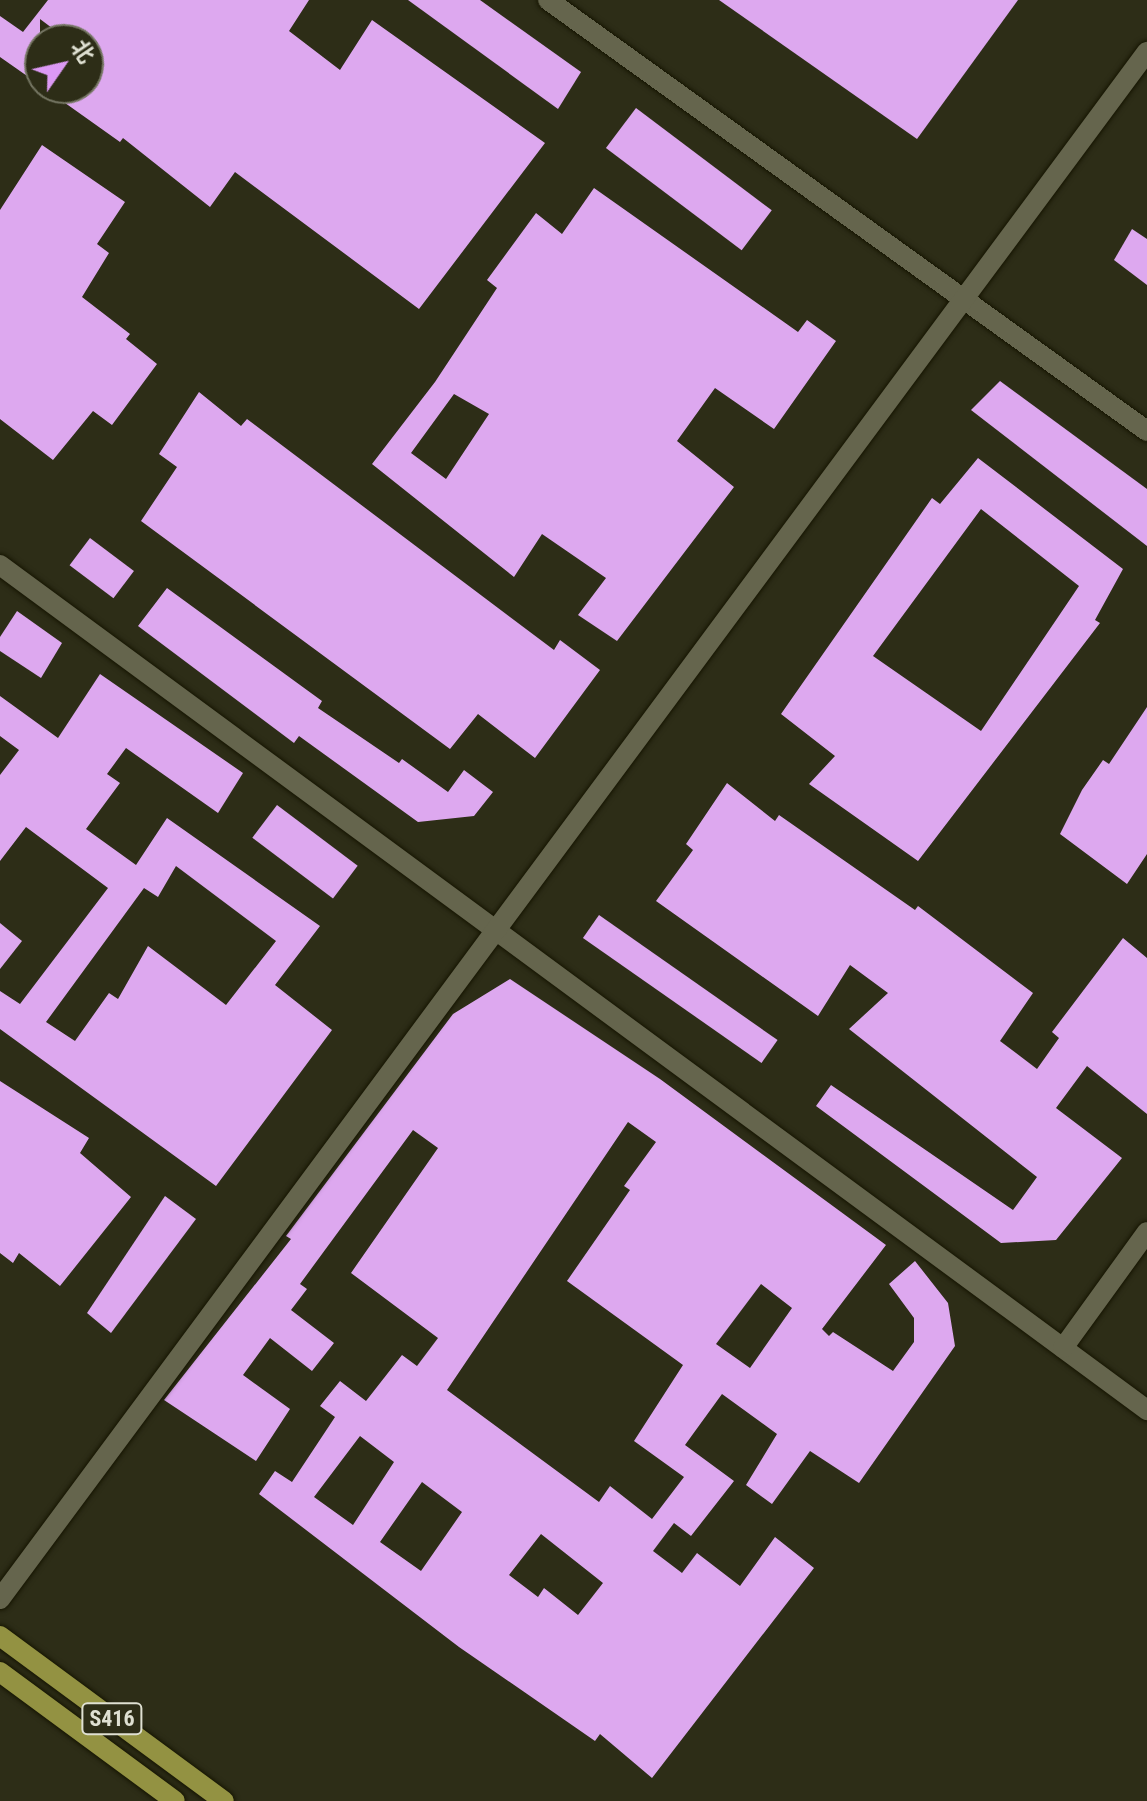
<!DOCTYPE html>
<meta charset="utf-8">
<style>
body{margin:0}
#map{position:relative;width:1147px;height:1801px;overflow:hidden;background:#2d2d17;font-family:"Roboto Condensed","Noto Sans SC",sans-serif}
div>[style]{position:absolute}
.building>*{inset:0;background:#dda8ef;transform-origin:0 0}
.roads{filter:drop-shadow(0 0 2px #161502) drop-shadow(0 0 2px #161502)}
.minor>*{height:20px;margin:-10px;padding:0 10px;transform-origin:10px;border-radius:10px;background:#65654d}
.primary>*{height:20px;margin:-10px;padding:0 10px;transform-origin:10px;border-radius:10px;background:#939242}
span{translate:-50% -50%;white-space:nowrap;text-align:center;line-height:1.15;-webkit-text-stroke:8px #2d2d17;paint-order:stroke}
.shield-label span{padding:2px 6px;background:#2d2d17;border:2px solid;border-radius:6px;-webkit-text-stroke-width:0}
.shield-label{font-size:22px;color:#dfe0d2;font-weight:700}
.north{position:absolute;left:24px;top:24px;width:80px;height:80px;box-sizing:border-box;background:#2d2d17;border:2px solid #747562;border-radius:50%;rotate:56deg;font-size:22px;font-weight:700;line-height:32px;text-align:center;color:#dfe0d2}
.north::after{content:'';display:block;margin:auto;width:28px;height:36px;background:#dc99f4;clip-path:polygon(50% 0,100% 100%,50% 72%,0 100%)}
</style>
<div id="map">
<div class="building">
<div style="clip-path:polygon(48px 0,309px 0,289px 31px,340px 70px,372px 20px,545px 143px,419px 309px,235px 172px,210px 207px,123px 138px,120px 142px,44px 88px,88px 88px,88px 40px,68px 40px,40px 19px,40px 85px,0 57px,0 16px,23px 32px)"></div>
<div style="clip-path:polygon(408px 0,480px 0,581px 72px,558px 109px)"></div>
<div style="clip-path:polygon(719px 0,1018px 0,917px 139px)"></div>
<div style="left:636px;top:108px;width:170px;height:50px;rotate:37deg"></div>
<div style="clip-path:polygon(42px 145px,125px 202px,97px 244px,109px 253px,82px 297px,130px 334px,126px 339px,157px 364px,112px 425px,93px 411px,53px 460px,0 419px,0 210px)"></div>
<div style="clip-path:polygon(evenodd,594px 188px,798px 332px,807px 320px,836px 341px,774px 429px,715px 388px,677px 441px,734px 487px,617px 641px,578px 615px,606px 578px,542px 534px,514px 577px,372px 464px,435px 382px,497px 288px,487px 280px,536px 213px,562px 234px,594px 188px,454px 394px,489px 414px,446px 479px,411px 453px,454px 394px)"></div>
<div style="clip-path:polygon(1132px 229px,1147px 239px,1147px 285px,1114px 260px)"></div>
<div style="clip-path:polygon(1000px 381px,1147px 489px,1147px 546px,971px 410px)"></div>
<div style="clip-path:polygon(199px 392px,241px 426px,247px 419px,554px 650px,560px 640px,600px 670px,535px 758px,478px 714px,450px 749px,141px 521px,177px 467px,159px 454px)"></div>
<div style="clip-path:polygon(evenodd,978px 458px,1123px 569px,1095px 620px,1100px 623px,918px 861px,809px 784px,835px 756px,781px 714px,932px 498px,940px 504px,978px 458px,981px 509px,1079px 586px,981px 731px,873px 656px,981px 509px)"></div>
<div style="left:90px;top:538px;width:55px;height:34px;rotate:37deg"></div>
<div style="clip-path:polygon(167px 588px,322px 701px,318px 708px,399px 763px,402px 759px,448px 792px,464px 770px,493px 792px,474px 816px,418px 822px,299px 736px,294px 743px,138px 626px)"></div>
<div style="clip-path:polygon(17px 611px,62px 643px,41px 678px,0 651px,0 637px)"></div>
<div style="clip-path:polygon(evenodd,100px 674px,243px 773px,218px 813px,126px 748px,107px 774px,120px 783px,86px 829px,136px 865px,167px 818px,320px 926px,275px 985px,332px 1030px,216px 1186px,0 1029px,0 991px,20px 1004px,108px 888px,26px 827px,0 861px,0 775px,19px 750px,0 736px,0 696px,58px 738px,100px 674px,176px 866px,276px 941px,226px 1005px,148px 946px,118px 999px,109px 993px,75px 1041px,46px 1022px,144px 888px,158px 897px,176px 866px)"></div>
<div style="clip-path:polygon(1147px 707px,1147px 854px,1127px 884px,1060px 834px,1082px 790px,1103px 760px,1109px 764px)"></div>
<div style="clip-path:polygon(727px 783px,775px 821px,779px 815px,915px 910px,918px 906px,1033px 993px,1000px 1041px,1037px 1069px,1059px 1038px,1052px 1032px,1123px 938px,1147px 958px,1147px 1114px,1087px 1066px,1056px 1108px,1122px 1158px,1056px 1240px,1001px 1243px,816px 1106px,831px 1085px,1013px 1210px,1037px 1177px,849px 1029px,888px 993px,850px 965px,818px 1016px,656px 901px,693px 850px,686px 844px)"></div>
<div style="left:277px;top:805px;width:101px;height:41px;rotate:37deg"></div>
<div style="left:599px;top:915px;width:218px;height:28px;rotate:35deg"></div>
<div style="clip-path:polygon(0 923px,22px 941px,0 969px)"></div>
<div style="clip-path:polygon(evenodd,510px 979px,660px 1079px,886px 1245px,822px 1329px,829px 1336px,833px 1332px,893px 1371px,914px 1342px,914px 1318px,889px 1284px,915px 1261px,948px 1303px,955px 1346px,859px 1483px,810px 1451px,772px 1504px,746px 1485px,777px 1434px,722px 1394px,685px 1445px,734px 1481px,691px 1536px,674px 1523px,653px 1551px,682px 1573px,697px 1553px,740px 1586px,775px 1537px,814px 1568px,652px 1778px,600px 1734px,595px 1741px,459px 1647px,259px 1494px,275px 1471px,292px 1482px,335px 1417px,320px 1406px,340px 1381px,366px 1401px,402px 1355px,417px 1366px,438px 1338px,351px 1273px,438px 1148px,413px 1130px,300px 1284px,307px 1289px,291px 1310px,334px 1343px,312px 1371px,270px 1338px,243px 1375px,290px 1409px,256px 1461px,164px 1400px,291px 1239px,286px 1236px,453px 1014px,510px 979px,628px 1122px,656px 1142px,624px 1186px,630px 1190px,567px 1281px,683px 1365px,634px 1441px,684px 1477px,652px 1519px,610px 1486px,599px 1502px,447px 1390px,628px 1122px,510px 979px,761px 1284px,792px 1308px,750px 1368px,716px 1344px,761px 1284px,510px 979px,360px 1436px,394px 1462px,353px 1525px,314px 1497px,360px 1436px,510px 979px,422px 1482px,462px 1512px,421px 1571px,380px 1542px,422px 1482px,510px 979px,541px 1534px,603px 1583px,578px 1615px,544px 1588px,538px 1597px,509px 1575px,541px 1534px)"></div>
<div style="clip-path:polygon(0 1081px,89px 1138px,80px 1153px,131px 1197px,60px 1286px,19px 1253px,13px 1263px,0 1253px)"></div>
<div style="clip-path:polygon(165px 1196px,196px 1219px,111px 1333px,87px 1313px)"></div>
</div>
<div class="roads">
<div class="minor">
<div style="left:548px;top:0;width:738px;rotate:35.74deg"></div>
<div style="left:0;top:565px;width:1425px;rotate:36.38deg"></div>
<div style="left:1063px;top:1348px;width:143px;rotate:-54.1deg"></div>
<div style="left:0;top:1599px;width:1926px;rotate:-53.45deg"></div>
</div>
<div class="primary">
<div style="left:0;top:1636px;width:278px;rotate:36.4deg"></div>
<div style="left:0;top:1672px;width:217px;rotate:36.4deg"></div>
</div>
</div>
<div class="shield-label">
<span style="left:112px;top:1719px">S416</span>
</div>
<div class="north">北</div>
</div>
